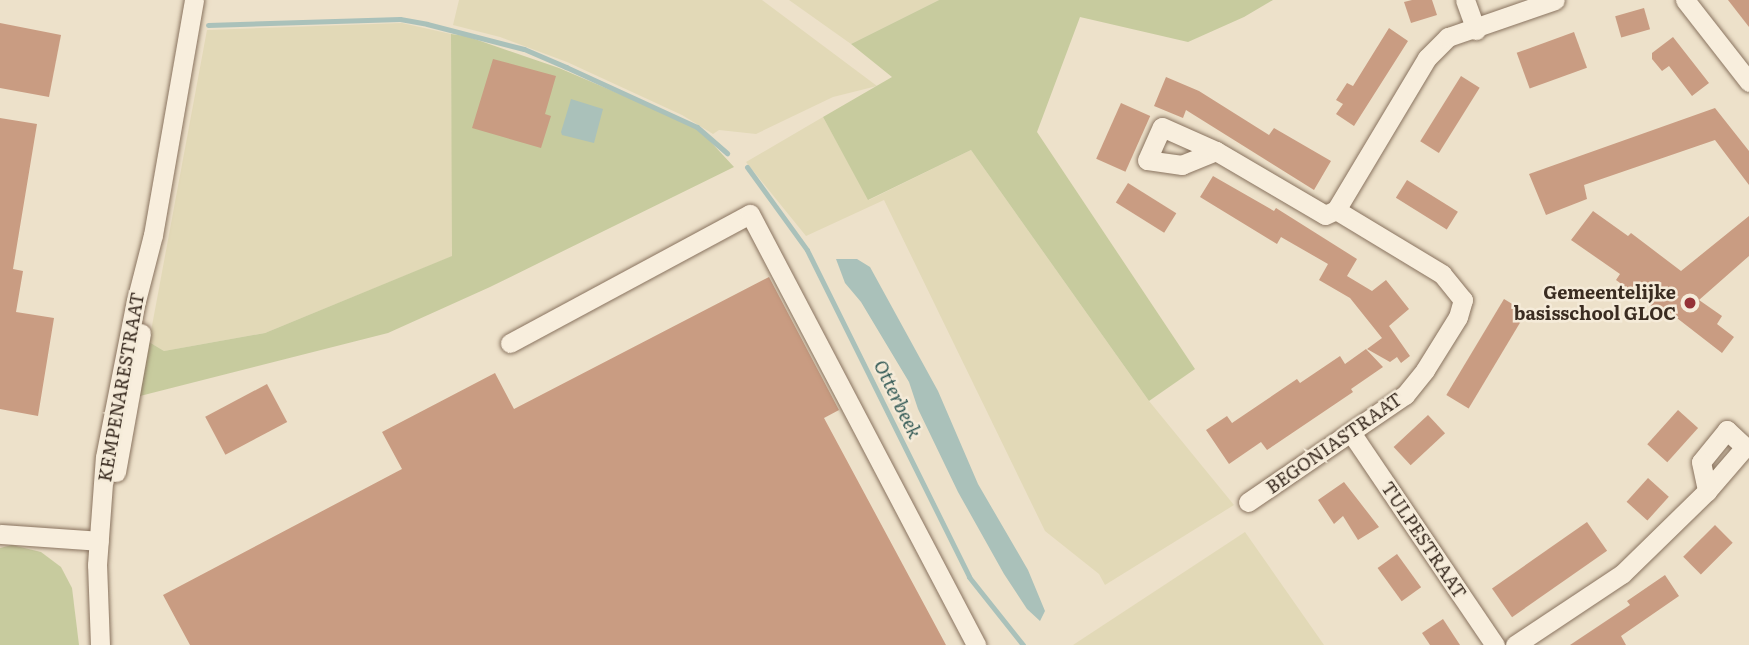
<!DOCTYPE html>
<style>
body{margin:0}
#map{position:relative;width:1749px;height:645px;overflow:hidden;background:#ede1ca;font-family:Literata,serif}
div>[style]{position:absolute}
.farmland>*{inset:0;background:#e2d9b7}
.green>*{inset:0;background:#c7cb9e}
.water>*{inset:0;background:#aac1ba}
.stream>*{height:5px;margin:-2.5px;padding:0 2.5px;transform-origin:2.5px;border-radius:2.5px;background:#aac1ba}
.building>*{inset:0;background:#c99c82;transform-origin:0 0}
.roads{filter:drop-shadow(0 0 2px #89735f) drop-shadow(0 0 2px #89735f)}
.minor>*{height:19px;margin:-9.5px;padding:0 9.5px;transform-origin:9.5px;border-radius:9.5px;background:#f8eedd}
.dots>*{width:19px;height:19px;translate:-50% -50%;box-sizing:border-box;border:4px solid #f5ebd9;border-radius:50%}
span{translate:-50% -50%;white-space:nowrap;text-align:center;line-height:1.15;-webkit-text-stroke:5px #f5ebd9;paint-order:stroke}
.poi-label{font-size:18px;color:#3a2c21;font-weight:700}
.right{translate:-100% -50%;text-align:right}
.street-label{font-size:18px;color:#3a2c21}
.water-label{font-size:19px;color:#325955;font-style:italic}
</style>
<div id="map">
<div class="farmland">
<div style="clip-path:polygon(459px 0,762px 0,877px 86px,833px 97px,756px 134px,719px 130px,713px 134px,682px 115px,567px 62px,500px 37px,453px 25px)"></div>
<div style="clip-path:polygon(789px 0,939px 0,851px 44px)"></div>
<div style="clip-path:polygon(402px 23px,451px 34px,453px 256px,265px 333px,164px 351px,149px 342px,207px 30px)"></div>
<div style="clip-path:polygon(823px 117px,869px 200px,971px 150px,1149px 401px,1234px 505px,1105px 585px,1099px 574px,1045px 531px,884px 200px,806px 236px,746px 162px)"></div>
<div style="clip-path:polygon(1245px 532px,1324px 645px,1073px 645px)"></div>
</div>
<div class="green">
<div style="clip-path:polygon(939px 0,1273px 0,1244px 17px,1188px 42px,1080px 17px,1037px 132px,1195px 369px,1149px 401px,971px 150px,868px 200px,823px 117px,892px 77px,851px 44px)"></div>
<div style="clip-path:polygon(451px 34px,466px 36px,559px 68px,697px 127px,734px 167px,490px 287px,388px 333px,140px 396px,149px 342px,164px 351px,265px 333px,452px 256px)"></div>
<div style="clip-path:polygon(12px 545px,41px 552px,61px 567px,72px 588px,79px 645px,0 645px,0 548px)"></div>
</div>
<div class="water">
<div style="clip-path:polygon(571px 99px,603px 109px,594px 143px,562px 135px,561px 132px)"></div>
<div style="clip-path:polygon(836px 259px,857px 259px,870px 267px,938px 391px,978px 484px,1028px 570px,1045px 611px,1040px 621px,1027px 609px,1004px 574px,958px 492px,918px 409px,909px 382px,861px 302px,845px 283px)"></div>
</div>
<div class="stream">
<div style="left:208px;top:25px;width:192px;rotate:-1.8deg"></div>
<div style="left:400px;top:19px;width:27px;rotate:10deg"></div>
<div style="left:427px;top:24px;width:100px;rotate:14.5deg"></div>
<div style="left:524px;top:49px;width:46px;rotate:23.2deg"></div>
<div style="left:566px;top:67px;width:144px;rotate:24.6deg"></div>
<div style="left:697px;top:127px;width:40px;rotate:41deg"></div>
<div style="left:747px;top:167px;width:102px;rotate:54.1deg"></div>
<div style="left:807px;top:250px;width:365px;rotate:63.6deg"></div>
<div style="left:969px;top:577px;width:87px;rotate:51.5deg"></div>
</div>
<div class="building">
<div style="clip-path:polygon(1412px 0,1432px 0,1437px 15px,1411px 23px,1404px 2px)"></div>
<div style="clip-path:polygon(1728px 0,1749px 0,1749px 27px)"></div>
<div style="left:1644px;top:8px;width:22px;height:30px;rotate:74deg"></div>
<div style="clip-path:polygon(0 23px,61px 35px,49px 97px,0 88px)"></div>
<div style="clip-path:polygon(1389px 28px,1408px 41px,1354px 126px,1336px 114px,1343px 104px,1336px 100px,1347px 83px,1353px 86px)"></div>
<div style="left:1574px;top:32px;width:38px;height:61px;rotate:70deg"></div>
<div style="clip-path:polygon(1673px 37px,1709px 83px,1692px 96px,1669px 66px,1662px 71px,1652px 59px,1652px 53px)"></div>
<div style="clip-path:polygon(493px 59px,556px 76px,545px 114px,551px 116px,541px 148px,472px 128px)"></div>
<div style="left:1461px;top:76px;width:22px;height:77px;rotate:32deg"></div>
<div style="clip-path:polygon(1166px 77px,1199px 91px,1269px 135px,1274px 128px,1331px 161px,1314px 190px,1186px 110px,1183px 118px,1154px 106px)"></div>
<div style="left:1121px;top:103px;width:32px;height:61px;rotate:24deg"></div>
<div style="clip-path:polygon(1715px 108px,1749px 151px,1749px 185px,1715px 140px,1584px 185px,1587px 199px,1546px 215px,1529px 174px)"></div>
<div style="clip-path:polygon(0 118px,37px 124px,13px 269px,23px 271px,16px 312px,54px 318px,38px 416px,0 409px)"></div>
<div style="clip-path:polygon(1213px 176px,1274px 211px,1276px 208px,1357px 259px,1347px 276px,1372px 291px,1386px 280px,1409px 309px,1389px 326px,1410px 356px,1401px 363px,1397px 357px,1390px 362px,1367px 349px,1382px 338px,1350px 298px,1319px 280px,1328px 264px,1281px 237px,1277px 244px,1200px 197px)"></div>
<div style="left:1407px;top:180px;width:60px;height:21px;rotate:32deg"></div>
<div style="left:1128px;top:183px;width:57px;height:23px;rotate:32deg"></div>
<div style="clip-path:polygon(1593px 211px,1628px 236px,1631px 233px,1681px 271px,1749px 216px,1749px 256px,1699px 300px,1722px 316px,1717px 324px,1734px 337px,1722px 353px,1664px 308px,1660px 312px,1616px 280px,1620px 274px,1571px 240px)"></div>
<div style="clip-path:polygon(769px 277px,839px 410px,824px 418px,946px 645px,190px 645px,163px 595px,402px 469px,382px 432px,495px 373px,514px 409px)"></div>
<div style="left:1504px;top:299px;width:26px;height:112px;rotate:31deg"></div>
<div style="clip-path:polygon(1366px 349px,1383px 367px,1351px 389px,1353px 392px,1267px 450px,1261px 442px,1229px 464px,1206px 430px,1227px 416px,1232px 423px,1297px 379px,1300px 383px,1340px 356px,1345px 364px)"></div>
<div style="left:267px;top:384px;width:43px;height:70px;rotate:62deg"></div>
<div style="left:1678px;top:410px;width:27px;height:46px;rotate:42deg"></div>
<div style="left:1428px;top:415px;width:25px;height:47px;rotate:47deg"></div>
<div style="left:1648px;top:478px;width:28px;height:32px;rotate:42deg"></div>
<div style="clip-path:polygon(1344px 482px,1379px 527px,1358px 540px,1343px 516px,1334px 524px,1318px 500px)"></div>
<div style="left:1587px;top:522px;width:35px;height:116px;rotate:55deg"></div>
<div style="left:1715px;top:525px;width:25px;height:45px;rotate:45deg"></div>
<div style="left:1397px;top:554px;width:41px;height:24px;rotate:54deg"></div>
<div style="clip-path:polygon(1665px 575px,1679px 596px,1621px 636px,1626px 645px,1570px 645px,1630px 605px,1627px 601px)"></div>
<div style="clip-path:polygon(1443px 619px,1460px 645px,1430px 645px,1422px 633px)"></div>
</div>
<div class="roads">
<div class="minor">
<div style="left:1465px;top:0;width:32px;rotate:70deg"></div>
<div style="left:1685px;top:0;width:104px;rotate:52deg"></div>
<div style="left:1216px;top:151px;width:37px;rotate:158deg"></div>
<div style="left:1182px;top:165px;width:35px;rotate:-172deg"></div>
<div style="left:1147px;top:160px;width:36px;rotate:-66deg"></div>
<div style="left:1162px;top:127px;width:59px;rotate:24deg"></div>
<div style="left:1216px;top:151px;width:126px;rotate:30.4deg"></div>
<div style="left:1325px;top:215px;width:12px;rotate:-24deg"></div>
<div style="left:510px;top:343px;width:272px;rotate:-28.3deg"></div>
<div style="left:750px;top:214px;width:487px;rotate:62.3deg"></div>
<div style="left:1352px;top:434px;width:255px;rotate:55.9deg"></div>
<div style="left:116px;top:472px;width:141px;rotate:-79.8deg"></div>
<div style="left:1248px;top:502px;width:190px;rotate:-34.3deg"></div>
<div style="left:1405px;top:395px;width:32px;rotate:-51deg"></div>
<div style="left:1425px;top:370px;width:62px;rotate:-58.1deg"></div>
<div style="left:1458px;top:317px;width:18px;rotate:-74deg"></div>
<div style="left:1463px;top:300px;width:33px;rotate:-129deg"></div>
<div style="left:1442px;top:274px;width:124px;rotate:-148.9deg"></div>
<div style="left:1336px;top:210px;width:177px;rotate:-59.1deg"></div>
<div style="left:1427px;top:58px;width:30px;rotate:-45deg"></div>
<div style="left:1448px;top:37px;width:113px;rotate:-19.1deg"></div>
<div style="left:0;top:534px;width:99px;rotate:4deg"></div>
<div style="left:100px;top:645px;width:80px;rotate:-92.1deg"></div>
<div style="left:97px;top:565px;width:108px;rotate:-85.8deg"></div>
<div style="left:105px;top:457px;width:159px;rotate:-78.8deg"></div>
<div style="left:136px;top:301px;width:68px;rotate:-75.6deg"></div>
<div style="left:153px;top:235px;width:239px;rotate:-80.1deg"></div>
<div style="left:1515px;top:645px;width:128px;rotate:-33.6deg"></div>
<div style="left:1622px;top:574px;width:119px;rotate:-44.3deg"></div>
<div style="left:1707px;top:491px;width:58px;rotate:-49.2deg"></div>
<div style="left:1745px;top:447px;width:25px;rotate:-137deg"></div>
<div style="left:1727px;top:430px;width:41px;rotate:129.1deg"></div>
<div style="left:1701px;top:462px;width:30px;rotate:78deg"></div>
</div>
</div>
<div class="dots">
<div style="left:1690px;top:303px;background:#953237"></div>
</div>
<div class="poi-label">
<span class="right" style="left:1676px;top:303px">Gemeentelijke<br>basisschool GLOC</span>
</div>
<div class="street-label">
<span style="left:121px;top:387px;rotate:-80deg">KEMPENARESTRAAT</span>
<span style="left:1334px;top:443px;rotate:-35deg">BEGONIASTRAAT</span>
<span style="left:1424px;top:540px;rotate:56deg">TULPESTRAAT</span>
</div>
<div class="water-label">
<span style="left:898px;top:399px;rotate:64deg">Otterbeek</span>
</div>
</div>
